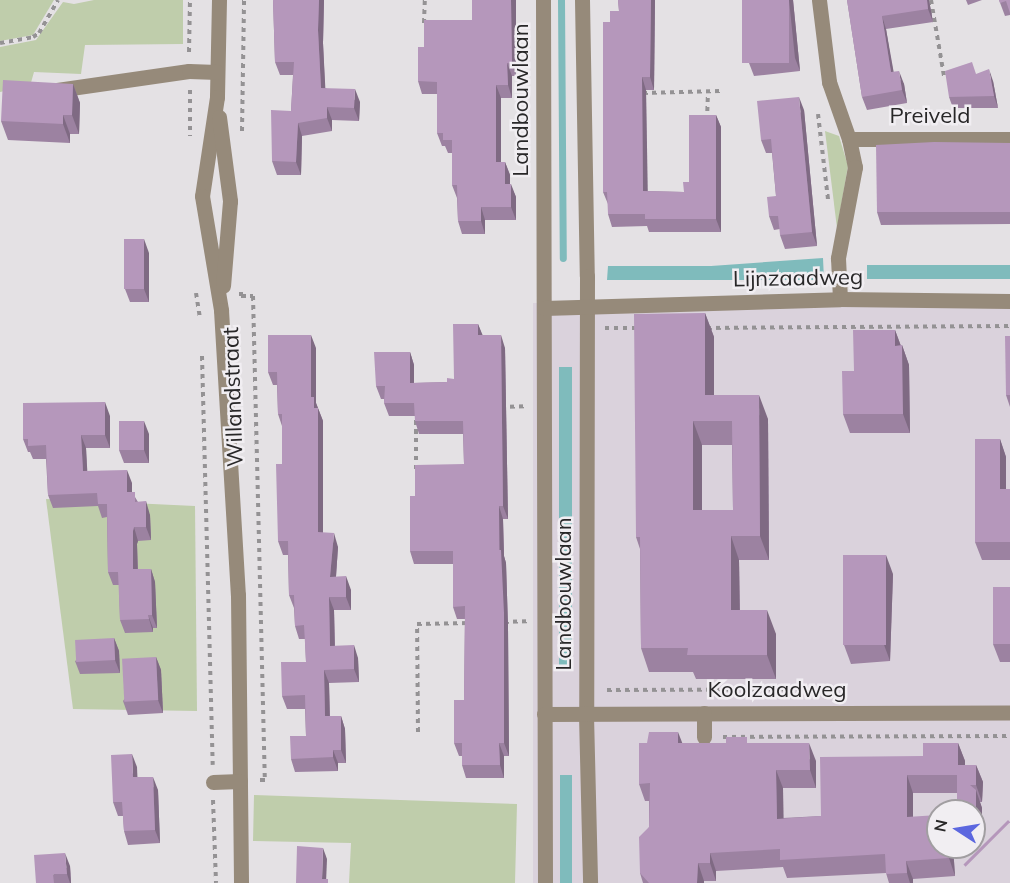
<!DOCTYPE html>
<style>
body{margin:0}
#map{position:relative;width:1010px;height:883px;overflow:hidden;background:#e4e1e4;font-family:Mulish,sans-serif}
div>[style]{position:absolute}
.built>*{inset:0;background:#dad2dc}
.green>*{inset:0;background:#bfcdab}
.water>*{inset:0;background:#7fbbbc;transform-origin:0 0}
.stream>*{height:7px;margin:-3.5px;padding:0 3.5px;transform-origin:3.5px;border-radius:3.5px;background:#7fbbbc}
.path>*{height:4px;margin-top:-2px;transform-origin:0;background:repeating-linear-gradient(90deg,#949294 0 4.5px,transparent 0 9px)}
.minor>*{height:15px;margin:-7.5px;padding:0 7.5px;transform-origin:7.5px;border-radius:7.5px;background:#968a7a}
.wall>*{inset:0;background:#9c82a1}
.shaded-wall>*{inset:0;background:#7f6a83}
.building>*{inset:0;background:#b597bb;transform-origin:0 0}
span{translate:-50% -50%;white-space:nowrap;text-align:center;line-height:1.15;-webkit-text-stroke:5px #f1eef2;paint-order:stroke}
.street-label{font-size:22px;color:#282728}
.north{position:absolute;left:926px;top:799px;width:60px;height:60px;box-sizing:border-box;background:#f1eef2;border:2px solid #a19ea1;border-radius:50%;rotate:282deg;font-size:16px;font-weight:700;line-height:24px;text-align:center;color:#282728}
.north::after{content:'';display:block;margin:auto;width:21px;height:27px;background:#5c67df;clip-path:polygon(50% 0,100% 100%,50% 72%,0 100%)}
</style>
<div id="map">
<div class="built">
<div style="clip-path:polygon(evenodd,1010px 299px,1010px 883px,533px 883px,533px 303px,1010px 299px,938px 811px,974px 811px,974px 847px,938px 847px,938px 811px)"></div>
</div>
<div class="green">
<div style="clip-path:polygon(0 0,54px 0,33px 35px,0 41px)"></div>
<div style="clip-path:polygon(94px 0,183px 0,183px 44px,85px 45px,81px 74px,34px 72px,30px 86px,0 92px,0 47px,36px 40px,63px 2px,74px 4px)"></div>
<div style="clip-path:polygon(825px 131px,839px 136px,848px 166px,837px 228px)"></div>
<div style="clip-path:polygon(46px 499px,195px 506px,197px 711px,73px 709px)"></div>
<div style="clip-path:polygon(254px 795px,517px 804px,515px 883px,349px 883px,351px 843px,253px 841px)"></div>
</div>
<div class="water">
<div style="clip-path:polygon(823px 258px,824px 280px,607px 280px,608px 266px,711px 266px)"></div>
<div style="left:1010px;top:265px;width:14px;height:143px;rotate:90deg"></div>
<div style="left:559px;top:367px;width:13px;height:302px"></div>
<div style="left:560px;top:775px;width:12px;height:108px"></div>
</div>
<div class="stream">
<div style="left:561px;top:0;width:258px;rotate:89.6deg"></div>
</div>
<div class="path">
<div style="left:931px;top:0;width:77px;rotate:80.3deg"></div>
<div style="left:424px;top:23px;width:23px;rotate:-88deg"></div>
<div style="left:0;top:43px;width:34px;rotate:-10deg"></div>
<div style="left:33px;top:37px;width:7px;rotate:-34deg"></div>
<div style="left:39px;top:33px;width:38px;rotate:-60deg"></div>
<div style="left:189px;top:52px;width:52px;rotate:-88.9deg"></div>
<div style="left:190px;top:90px;width:46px;rotate:90deg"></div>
<div style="left:643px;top:93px;width:77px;rotate:-1.5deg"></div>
<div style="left:818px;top:114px;width:86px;rotate:83.3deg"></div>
<div style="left:707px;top:120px;width:27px;rotate:-88deg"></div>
<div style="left:242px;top:131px;width:131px;rotate:-89.1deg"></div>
<div style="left:241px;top:292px;width:4px;rotate:90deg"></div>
<div style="left:241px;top:296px;width:12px"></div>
<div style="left:253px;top:296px;width:484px;rotate:88.6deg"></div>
<div style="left:265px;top:780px;width:8px;rotate:180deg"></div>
<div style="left:196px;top:293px;width:26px;rotate:81deg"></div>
<div style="left:605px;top:328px;width:31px"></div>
<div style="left:707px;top:328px;width:303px;rotate:-0.4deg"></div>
<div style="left:202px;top:356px;width:409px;rotate:88.5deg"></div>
<div style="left:501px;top:407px;width:25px;rotate:-2deg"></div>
<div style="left:416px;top:420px;width:50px;rotate:90deg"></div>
<div style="left:504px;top:622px;width:23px;rotate:-2deg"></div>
<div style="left:607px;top:690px;width:230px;rotate:-0.2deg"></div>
<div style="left:418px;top:732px;width:108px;rotate:-90.5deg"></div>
<div style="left:417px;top:624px;width:53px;rotate:-1.1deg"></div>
<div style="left:723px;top:737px;width:287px;rotate:-0.2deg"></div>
<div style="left:213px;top:800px;width:83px;rotate:87.9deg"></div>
</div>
<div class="minor">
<div style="left:219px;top:0;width:97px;rotate:91.2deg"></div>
<div style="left:217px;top:97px;width:100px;rotate:98.6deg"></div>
<div style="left:202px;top:196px;width:116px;rotate:80.5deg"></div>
<div style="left:221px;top:310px;width:286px;rotate:86.6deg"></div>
<div style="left:238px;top:595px;width:288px;rotate:89.4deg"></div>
<div style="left:543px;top:0;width:883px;rotate:89.87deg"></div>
<div style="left:582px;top:0;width:276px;rotate:89deg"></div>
<div style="left:587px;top:276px;width:439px;rotate:90.1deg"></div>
<div style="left:586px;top:715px;width:168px;rotate:88.6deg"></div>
<div style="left:819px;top:0;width:83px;rotate:83deg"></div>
<div style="left:829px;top:82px;width:60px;rotate:70.7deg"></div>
<div style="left:849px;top:139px;width:29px;rotate:78deg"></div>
<div style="left:855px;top:167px;width:93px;rotate:100.6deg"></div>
<div style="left:838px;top:258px;width:41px;rotate:87.2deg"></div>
<div style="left:57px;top:90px;width:133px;rotate:-8.2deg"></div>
<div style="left:189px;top:71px;width:28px;rotate:2deg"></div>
<div style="left:219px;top:117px;width:85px;rotate:82.5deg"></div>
<div style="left:230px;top:201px;width:85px;rotate:94.7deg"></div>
<div style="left:849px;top:139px;width:161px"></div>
<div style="left:544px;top:308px;width:296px;rotate:-1.7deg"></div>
<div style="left:840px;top:299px;width:170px;rotate:0.7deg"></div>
<div style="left:544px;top:714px;width:466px;rotate:-0.2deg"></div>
<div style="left:704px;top:737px;width:24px;rotate:-90deg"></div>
<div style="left:213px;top:782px;width:27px;rotate:-2deg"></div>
</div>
<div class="wall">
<div style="clip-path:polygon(273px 0,324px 0,323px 43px,325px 88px,360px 102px,359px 121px,332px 120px,332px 131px,302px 136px,301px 175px,277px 175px,272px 161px,291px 111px,293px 75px,280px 75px,275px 62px)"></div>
<div style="clip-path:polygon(472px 0,516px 0,516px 76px,512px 76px,512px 98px,501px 98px,501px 162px,505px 162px,510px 175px,510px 184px,516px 197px,516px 220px,485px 220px,485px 234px,462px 234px,458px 221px,457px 198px,452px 185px,452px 153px,448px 153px,445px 146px,442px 146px,437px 133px,437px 94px,422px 94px,418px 81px,424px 47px,472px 20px)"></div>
<div style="clip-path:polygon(618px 0,655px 0,654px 90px,646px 90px,647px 191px,684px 192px,689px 182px,716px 115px,721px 127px,721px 232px,649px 232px,647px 226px,612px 227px,608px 214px,608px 204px,603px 192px,610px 22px,619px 11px)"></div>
<div style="clip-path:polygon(742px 0,793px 0,800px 71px,754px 76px,749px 63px)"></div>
<div style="clip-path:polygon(847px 0,929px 0,933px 22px,886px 29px,893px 72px,904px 84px,907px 103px,867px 110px,862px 97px)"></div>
<div style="clip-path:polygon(966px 0,982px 0,968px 5px)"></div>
<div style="clip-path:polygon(999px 0,1010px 0,1010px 15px,1005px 16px)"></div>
<div style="clip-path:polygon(976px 74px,993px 81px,998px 108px,953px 108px,949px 97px)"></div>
<div style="clip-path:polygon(73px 84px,80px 103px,79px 134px,70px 134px,70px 143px,8px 140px,1px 121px)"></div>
<div style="clip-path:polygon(804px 110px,817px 246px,785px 249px,780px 235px,780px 229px,774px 230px,769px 216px,776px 196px,772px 153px,766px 153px,761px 140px)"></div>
<div style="clip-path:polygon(1010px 143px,1010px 224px,881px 225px,877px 212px)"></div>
<div style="clip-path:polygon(149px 253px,149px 302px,130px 302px,125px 289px)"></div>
<div style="clip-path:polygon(evenodd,705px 313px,714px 337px,714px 395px,768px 419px,769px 560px,739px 560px,740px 610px,776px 634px,776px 679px,696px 679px,693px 672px,649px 672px,641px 648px,640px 549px,636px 537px,705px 313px,702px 445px,732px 445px,733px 510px,702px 510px,702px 445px)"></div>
<div style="clip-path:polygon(478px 324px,482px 335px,505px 348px,508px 519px,503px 519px,504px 556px,506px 563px,508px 626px,509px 756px,504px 756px,504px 778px,466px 778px,462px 765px,462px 756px,459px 756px,454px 743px,464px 700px,465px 619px,457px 619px,453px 607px,453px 564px,414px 564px,410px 551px,415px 496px,464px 464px,463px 434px,419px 434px,415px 421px,415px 416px,389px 416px,384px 403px,384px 399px,381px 399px,376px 386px,410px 352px,414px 365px,414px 383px,447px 382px,454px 379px)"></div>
<div style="clip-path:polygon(895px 330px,901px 346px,902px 345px,909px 365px,910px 433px,850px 433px,843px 414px,854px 371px)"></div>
<div style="clip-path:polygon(1010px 336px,1010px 407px,1006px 395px)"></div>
<div style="clip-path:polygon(316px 348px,316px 403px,323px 421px,323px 533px,338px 547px,336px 577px,351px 590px,351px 610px,334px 610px,335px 646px,358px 658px,359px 682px,329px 683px,330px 716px,341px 716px,345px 729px,346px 763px,338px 763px,338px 771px,295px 772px,291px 759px,306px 736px,305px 709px,287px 709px,282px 696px,306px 662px,305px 639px,299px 639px,295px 626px,294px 608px,289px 595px,288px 555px,283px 555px,278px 541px,282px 464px,282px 426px,278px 414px,277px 385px,273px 385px,268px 372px)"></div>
<div style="clip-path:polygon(110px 416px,110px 448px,86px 448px,87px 471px,132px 483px,132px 492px,138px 502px,150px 515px,151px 540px,138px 541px,137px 544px,138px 569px,151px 569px,155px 582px,157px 628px,153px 628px,153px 632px,125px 633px,120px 620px,119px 585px,113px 585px,108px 572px,107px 517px,102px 518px,98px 506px,53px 508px,48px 495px,46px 459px,33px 459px,30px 452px,28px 452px,23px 439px)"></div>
<div style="clip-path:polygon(149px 434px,149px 463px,124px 463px,119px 450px)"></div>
<div style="clip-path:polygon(1000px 439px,1006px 457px,1006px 489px,1010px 489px,1010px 560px,982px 560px,975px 542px)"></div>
<div style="clip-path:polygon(893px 574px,890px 661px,851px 664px,844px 645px)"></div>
<div style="clip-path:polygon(1010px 587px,1010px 662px,1000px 662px,993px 644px)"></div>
<div style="clip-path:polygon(114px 638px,119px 651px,120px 673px,80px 674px,75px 661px)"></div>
<div style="clip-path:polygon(156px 657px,161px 670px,163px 713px,128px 715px,123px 701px)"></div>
<div style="clip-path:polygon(647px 743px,748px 743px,816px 761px,816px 788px,783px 788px,783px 818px,821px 816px,923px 756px,958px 743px,965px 761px,965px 765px,976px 765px,983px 782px,982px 802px,980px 802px,982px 808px,982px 825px,974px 825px,974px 811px,958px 811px,957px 808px,957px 793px,913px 793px,913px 817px,938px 847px,953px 847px,955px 876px,913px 879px,913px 883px,889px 883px,886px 873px,787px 878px,783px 867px,716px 871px,716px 881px,704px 881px,704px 883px,643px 883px,640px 873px,649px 827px,649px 801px,645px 801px,639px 784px)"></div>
<div style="clip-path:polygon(137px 767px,137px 777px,158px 790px,160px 843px,128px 845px,124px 831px,123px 816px,118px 816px,113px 802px)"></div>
<div style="clip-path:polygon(70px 866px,71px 883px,36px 883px)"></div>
</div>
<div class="shaded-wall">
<div style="clip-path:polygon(319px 0,324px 0,323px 43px,326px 101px,321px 88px,318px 30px)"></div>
<div style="clip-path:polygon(511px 0,516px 0,516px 76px,512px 64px)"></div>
<div style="clip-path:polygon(651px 0,655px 0,654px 90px,650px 77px)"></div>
<div style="clip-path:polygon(789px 0,793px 0,800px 71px,795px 58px)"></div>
<div style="clip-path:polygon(927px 0,929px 0,933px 22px,928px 9px)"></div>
<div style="clip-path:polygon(882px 16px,886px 29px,896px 85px,891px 72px)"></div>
<div style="clip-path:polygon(507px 63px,512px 76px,512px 98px,508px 85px)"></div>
<div style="clip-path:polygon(989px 69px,993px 81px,998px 108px,994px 96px)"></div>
<div style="clip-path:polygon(899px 71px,904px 84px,907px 103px,902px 90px)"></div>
<div style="clip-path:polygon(642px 77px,646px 90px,648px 204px,643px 191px)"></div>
<div style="clip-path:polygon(73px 84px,80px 103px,79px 134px,72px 115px)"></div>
<div style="clip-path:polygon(496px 85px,501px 98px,501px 175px,496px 162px)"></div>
<div style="clip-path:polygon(355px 89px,360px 102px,359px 121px,354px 108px)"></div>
<div style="clip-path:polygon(799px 97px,804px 110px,817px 246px,812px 232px)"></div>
<div style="clip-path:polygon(327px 107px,332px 120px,332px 131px,327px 118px)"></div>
<div style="clip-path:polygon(63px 115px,70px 134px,70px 143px,63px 124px)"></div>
<div style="clip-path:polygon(716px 115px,721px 127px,721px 232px,716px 219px)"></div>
<div style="clip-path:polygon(298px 123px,302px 136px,301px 175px,296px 162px)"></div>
<div style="clip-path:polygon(505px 162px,510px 175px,510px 197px,505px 184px)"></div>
<div style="clip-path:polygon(511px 184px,516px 197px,516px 220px,511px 207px)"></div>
<div style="clip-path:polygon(481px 207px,485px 220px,485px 234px,481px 221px)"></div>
<div style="clip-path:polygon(144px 239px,149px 253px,149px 302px,144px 289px)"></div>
<div style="clip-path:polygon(705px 313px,714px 337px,714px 419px,705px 395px)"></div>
<div style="clip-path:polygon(478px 324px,483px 336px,478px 335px)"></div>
<div style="clip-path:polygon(895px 330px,902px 349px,902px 345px,909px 365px,910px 433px,903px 414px,895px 346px)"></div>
<div style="clip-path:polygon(311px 335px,316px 348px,316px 403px,323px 421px,323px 545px,318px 532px,311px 397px)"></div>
<div style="clip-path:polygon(501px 335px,505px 348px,508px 519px,503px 506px)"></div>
<div style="clip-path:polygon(410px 352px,414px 365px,414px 395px,410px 383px)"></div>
<div style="clip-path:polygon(759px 395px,768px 419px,769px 560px,760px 536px)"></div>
<div style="clip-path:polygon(105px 402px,110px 416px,110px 448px,105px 435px)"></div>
<div style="clip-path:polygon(144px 421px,149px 434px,149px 463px,144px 450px)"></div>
<div style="clip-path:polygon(693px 421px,702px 445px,702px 534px,693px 510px)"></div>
<div style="clip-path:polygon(81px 435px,86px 448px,88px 484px,83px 471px)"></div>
<div style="clip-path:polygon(1000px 439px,1006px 457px,1006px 507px,1000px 489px)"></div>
<div style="clip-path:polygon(127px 470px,132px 483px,132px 505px,127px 492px)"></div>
<div style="clip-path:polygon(146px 501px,150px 515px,151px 540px,146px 527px)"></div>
<div style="clip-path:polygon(499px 506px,503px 519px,504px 556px,506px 563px,508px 626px,509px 756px,504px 743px)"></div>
<div style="clip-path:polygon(134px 527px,138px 541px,137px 544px,138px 583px,133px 569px,133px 531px)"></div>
<div style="clip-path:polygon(334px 533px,338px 547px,335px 590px,330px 577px)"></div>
<div style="clip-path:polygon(731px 536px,739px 560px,740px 634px,731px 610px)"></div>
<div style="clip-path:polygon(886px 555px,893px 574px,890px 661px,883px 642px)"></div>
<div style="clip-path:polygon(151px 569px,155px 582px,157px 628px,152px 615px)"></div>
<div style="clip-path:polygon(346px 576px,351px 590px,351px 610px,346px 597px)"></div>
<div style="clip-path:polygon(329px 597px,334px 610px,335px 659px,330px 646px)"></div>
<div style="clip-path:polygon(767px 610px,776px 634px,776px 679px,767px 655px)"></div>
<div style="clip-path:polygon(148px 615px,153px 628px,153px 632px,149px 619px)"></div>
<div style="clip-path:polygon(114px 638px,119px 651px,120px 673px,115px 660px)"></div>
<div style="clip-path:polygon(354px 645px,358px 658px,359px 682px,354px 669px)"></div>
<div style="clip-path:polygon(156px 657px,161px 670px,163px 713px,158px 700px)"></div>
<div style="clip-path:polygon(324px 670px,329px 683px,330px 729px,325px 716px)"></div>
<div style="clip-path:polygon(341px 716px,345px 729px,346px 763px,341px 750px)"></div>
<div style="clip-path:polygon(678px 732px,685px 750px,678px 743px)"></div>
<div style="clip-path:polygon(499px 743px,504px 756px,504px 778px,500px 765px)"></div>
<div style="clip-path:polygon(809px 743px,816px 761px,816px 788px,810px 770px)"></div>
<div style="clip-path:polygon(958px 743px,965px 761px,965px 783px,958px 765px)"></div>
<div style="clip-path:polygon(333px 750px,338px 763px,338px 771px,333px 757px)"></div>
<div style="clip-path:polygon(132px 754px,137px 767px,138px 791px,133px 777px)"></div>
<div style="clip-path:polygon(976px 765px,983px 782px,982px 802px,976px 785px)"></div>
<div style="clip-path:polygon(776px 770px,783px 788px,784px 837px,777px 819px)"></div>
<div style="clip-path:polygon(907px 775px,913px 793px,913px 835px,907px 817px)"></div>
<div style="clip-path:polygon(153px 777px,158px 790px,160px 843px,155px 830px)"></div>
<div style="clip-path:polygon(976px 790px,982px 808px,982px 825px,976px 807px)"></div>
<div style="clip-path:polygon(948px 847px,953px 847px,955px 876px,949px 858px)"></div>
<div style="clip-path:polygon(323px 848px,327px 859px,326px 883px,322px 879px)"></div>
<div style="clip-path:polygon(65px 853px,70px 866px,71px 883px,70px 883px,67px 874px)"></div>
<div style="clip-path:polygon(710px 853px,716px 871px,716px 881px,710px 863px)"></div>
<div style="clip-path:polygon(906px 861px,913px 879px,913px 883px,910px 883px,907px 873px)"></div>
<div style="clip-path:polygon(698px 863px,704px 881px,704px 883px,697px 883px)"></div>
</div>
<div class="building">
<div style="clip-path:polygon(273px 0,319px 0,318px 30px,321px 88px,355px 89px,354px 108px,327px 107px,327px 118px,298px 123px,296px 162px,272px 161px,271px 110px,291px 111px,294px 62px,275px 62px)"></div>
<div style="clip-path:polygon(472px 0,511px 0,512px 64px,507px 63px,508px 85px,496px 85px,496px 162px,505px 162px,505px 184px,511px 184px,511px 207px,481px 207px,481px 221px,458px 221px,457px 185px,452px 185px,452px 140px,443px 140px,443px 133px,437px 133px,437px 82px,418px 81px,418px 47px,424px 47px,424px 20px,472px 20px)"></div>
<div style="clip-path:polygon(618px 0,651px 0,650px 77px,642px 77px,643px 191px,684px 192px,683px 182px,689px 182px,689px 115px,716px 115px,716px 219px,645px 219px,645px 214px,608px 214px,607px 192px,603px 192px,603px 22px,610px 22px,610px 11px,619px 11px)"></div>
<div style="left:742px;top:0;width:47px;height:63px"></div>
<div style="clip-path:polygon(847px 0,927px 0,928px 9px,882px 16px,891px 72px,899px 71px,902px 90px,862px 97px)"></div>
<div style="clip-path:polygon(999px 0,1010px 0,1010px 13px,1006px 1px,1000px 3px)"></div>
<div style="clip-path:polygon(972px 62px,976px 74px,989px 69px,994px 96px,949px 97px,945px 71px)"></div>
<div style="clip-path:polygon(3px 80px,73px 84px,72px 115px,63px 115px,63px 124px,1px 121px)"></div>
<div style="clip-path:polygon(799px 97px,812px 232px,780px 235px,778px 216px,769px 216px,767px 197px,776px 196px,771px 139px,761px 140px,757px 101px)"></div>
<div style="clip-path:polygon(934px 142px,1010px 143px,1010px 212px,877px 212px,876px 145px)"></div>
<div style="left:124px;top:239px;width:20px;height:50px"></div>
<div style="clip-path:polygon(evenodd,705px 313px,705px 395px,759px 395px,760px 536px,731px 536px,731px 610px,767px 610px,767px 655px,687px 655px,688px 648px,641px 648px,640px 537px,636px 537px,634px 314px,705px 313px,693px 421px,732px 421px,733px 510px,693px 510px,693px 421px)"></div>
<div style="clip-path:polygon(453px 324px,478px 324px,478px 335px,501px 335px,503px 506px,499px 506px,499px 550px,501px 550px,504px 613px,504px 743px,499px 743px,500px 765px,462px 765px,462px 743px,454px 743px,454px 700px,464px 700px,465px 606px,453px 607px,453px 551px,410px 551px,410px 496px,415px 496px,415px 465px,464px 464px,463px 421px,415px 421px,414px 403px,384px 403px,385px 386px,376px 386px,374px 352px,410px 352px,410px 383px,447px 382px,447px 378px,454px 379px)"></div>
<div style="clip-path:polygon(853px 330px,895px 330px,895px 346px,902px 345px,903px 414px,843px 414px,842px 371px,854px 371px)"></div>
<div style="clip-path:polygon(268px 335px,311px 335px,311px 397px,314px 397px,314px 408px,318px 408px,318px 532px,334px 533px,330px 577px,346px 576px,346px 597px,329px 597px,330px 646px,354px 645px,354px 669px,324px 670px,325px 716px,341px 716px,341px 750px,333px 750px,333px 757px,291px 759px,290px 736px,306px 736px,305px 695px,282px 696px,281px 662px,306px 662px,304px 625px,295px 626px,294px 595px,289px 595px,288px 541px,278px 541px,276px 464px,282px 464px,282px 414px,278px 414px,277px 372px,268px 372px)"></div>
<div style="clip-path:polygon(1005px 336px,1010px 336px,1010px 395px,1006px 395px)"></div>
<div style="clip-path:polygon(105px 402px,105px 435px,81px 435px,83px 471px,127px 470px,127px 492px,135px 492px,135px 502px,146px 501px,146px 527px,134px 527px,133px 531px,133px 569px,151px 569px,152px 615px,148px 615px,149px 619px,120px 620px,118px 572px,108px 572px,107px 504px,98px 504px,97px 493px,48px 495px,46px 445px,28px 446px,28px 439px,23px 439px,23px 403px)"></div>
<div style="left:119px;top:421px;width:25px;height:29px"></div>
<div style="clip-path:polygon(975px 439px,1000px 439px,1000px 489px,1010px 489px,1010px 542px,975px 542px)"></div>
<div style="left:843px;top:555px;width:43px;height:90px"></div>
<div style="left:993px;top:587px;width:17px;height:57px"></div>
<div style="left:114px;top:638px;width:22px;height:39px;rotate:87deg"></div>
<div style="left:156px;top:657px;width:43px;height:34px;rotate:87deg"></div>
<div style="clip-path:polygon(649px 732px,678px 732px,678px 743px,726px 743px,726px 737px,747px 737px,747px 743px,809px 743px,810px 770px,776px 770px,777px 819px,821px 816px,820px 757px,923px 756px,923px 743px,958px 743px,958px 765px,976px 765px,976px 785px,970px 785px,976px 790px,976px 807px,957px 808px,957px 775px,907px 775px,907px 817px,938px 815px,938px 847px,948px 847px,949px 858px,906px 861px,907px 873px,886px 874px,885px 854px,780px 860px,780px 849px,710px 853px,710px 863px,698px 863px,697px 883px,649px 883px,640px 873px,639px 837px,649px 827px,650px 783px,639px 784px,639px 743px,647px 743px)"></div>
<div style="clip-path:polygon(132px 754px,133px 777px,153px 777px,155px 830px,124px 831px,122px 802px,113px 802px,111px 755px)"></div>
<div style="left:1008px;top:820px;width:3px;height:63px;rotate:45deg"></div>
<div style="clip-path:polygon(297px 846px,323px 848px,322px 879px,328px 879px,328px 883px,296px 883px)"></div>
<div style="clip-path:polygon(65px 853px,67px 874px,53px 874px,54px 883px,36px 883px,34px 855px)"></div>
</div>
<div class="street-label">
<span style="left:521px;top:100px;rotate:-90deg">Landbouwlaan</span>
<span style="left:930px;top:116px">Preiveld</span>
<span style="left:798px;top:278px;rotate:-1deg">Lijnzaadweg</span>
<span style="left:233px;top:397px;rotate:-92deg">Willandstraat</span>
<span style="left:564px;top:594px;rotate:-90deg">Landbouwlaan</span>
<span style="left:777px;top:690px">Koolzaadweg</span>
</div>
<div class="north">N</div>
</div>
